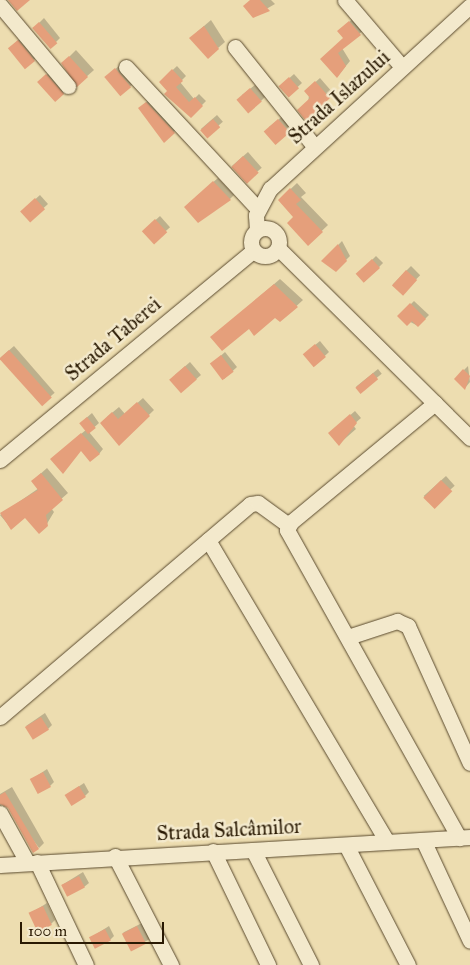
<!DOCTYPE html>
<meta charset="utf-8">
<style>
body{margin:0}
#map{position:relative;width:470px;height:965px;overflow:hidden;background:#edddb0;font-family:"IM FELL Great Primer",serif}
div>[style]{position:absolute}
.shadow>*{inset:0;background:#0003;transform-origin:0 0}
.building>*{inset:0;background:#e59f7b;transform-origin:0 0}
.roads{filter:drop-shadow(0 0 1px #5a4a2e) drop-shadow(0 0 1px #5a4a2e)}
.minor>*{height:15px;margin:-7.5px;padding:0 7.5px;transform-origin:7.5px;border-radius:7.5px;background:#f3e9cc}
.minor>.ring{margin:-7.5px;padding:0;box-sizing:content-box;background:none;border:15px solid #f3e9cc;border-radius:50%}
span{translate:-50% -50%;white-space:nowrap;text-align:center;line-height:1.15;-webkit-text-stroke:5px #f3e9cc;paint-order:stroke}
.street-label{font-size:20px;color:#291902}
.scale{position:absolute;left:20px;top:922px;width:144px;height:22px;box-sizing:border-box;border:2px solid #291902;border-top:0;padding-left:6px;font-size:15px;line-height:18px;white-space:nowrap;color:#291902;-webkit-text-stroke:4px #f3e9cc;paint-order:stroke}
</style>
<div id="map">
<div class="shadow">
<div style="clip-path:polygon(251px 0,271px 0,275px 4px,254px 16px)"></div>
<div style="clip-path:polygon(44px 18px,60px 38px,50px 48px,38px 24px)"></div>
<div style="clip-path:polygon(354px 18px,364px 30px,342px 48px,350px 61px,337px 77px,321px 59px,345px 38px,343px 27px)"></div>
<div style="clip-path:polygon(211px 20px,225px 42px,218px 48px,197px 32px)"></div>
<div style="clip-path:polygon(22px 37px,38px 56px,34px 60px,14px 44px)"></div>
<div style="clip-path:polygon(76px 50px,94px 70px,77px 85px,69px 57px)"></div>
<div style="left:120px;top:65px;width:23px;height:19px;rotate:49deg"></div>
<div style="clip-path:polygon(177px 66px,186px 76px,180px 82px,194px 99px,199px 94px,206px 101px,191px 116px,160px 82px)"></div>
<div style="left:51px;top:71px;width:24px;height:17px;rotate:48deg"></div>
<div style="left:294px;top:74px;width:12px;height:18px;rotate:48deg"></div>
<div style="clip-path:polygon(320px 78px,333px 93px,306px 119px,310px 87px)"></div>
<div style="clip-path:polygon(255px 85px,265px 97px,261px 101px,242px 95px)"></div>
<div style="clip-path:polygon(153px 96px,180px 126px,164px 141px,140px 108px)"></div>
<div style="left:217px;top:115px;width:9px;height:21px;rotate:49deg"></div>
<div style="clip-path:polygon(283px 116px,293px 128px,276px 144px,269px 127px)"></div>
<div style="left:248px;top:152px;width:21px;height:21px;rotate:49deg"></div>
<div style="clip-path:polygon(218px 178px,234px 195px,230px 199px,189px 203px)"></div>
<div style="clip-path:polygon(297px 183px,306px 193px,301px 197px,328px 225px,308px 244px,295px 217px,279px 200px)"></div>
<div style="left:40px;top:195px;width:12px;height:25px;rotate:48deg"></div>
<div style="left:160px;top:216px;width:15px;height:23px;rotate:48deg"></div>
<div style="clip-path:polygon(342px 241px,350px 256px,336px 270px,323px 261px)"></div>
<div style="left:376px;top:256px;width:10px;height:26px;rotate:45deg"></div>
<div style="left:411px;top:266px;width:13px;height:26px;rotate:45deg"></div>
<div style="clip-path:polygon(280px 279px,303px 300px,280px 321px,275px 316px,249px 328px,218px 332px)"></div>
<div style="clip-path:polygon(414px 301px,429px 315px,418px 326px,399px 316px)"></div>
<div style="clip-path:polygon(320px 341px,329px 352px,315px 365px,309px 350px)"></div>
<div style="left:14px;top:346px;width:62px;height:18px;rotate:49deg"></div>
<div style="clip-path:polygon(225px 352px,237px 367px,224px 379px,216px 360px)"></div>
<div style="clip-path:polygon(190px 362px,201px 375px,181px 392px,175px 375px)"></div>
<div style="clip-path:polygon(468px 366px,470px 382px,465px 388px,455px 379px)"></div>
<div style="left:378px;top:369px;width:6px;height:28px;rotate:51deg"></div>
<div style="clip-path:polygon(143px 398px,154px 410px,119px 444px,107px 417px,119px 407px,125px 414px)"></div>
<div style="clip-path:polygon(355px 411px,361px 418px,353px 425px,356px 429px,339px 444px,334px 429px)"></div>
<div style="clip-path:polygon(92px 413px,99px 423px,89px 432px,103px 449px,99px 454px,81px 450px,56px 455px,87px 429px,85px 419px)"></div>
<div style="clip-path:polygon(47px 468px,68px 493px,51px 508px,54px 512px,45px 527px,25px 516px,11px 528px,0 515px,39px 488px,38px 476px)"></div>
<div style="left:446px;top:476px;width:13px;height:30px;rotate:48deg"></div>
<div style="clip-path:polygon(45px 713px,52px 725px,48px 729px,26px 726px)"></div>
<div style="clip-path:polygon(47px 769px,54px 782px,50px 786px,31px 780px)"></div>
<div style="clip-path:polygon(84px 783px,89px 792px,85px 796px,66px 795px)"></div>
<div style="clip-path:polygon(12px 787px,44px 843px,39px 848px,6px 804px,0 805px,0 794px)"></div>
<div style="clip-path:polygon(83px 872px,89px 883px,84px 887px,62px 885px)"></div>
<div style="clip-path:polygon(47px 903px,55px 920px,51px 924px,31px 913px)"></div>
<div style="left:142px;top:923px;width:18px;height:21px;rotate:63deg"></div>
<div style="clip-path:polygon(109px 926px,114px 936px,110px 940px,90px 938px)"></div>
</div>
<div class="building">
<div style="clip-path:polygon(8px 0,30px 0,17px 11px)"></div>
<div style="clip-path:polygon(250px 0,260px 0,270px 11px,253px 18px,243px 6px)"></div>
<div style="clip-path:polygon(349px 21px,361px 35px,338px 53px,346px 66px,337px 78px,320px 59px,343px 38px,337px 31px)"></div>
<div style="left:39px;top:22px;width:28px;height:9px;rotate:49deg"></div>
<div style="clip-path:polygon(204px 26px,219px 49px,208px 59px,189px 38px)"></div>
<div style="left:18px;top:40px;width:27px;height:13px;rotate:51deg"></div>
<div style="clip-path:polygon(69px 56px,88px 77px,77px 87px,61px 63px)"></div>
<div style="left:115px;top:68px;width:25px;height:14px;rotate:50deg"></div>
<div style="clip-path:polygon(172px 69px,183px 81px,176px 87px,189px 102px,195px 97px,203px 106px,191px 118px,164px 94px,167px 91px,159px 82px)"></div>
<div style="left:46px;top:74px;width:27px;height:12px;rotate:48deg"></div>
<div style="left:289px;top:77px;width:15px;height:14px;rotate:48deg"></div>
<div style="clip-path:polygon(315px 81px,330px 98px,306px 121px,297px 110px,310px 98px,304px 91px)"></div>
<div style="left:250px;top:88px;width:18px;height:18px;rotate:49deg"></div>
<div style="clip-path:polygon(146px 102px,175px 133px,164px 143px,138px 108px)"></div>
<div style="left:213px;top:119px;width:11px;height:17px;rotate:49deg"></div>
<div style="left:278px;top:119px;width:18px;height:19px;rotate:49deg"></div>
<div style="left:243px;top:156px;width:23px;height:16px;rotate:47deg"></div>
<div style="clip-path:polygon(213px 181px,231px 200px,198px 223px,184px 207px)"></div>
<div style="clip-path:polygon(290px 188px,301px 200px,296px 204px,323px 232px,308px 246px,287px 223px,293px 217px,278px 200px)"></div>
<div style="left:35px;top:198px;width:15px;height:20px;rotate:48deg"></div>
<div style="left:155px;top:219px;width:18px;height:18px;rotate:47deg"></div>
<div style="clip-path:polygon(338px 244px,347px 261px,336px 272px,321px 261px)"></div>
<div style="left:372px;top:259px;width:12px;height:22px;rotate:48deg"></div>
<div style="left:406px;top:270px;width:15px;height:21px;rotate:42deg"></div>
<div style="clip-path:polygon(274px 284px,298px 307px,280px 322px,275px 318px,254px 336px,249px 329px,222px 351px,210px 337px)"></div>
<div style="clip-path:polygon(410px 303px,426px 319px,418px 327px,412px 321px,407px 326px,397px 316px)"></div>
<div style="left:315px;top:344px;width:17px;height:16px;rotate:50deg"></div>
<div style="left:9px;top:350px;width:64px;height:13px;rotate:48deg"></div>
<div style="left:221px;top:355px;width:21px;height:14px;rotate:53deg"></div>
<div style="left:185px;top:366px;width:18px;height:21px;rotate:49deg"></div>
<div style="clip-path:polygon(463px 369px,470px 376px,465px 390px,454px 379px)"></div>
<div style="left:373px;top:373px;width:8px;height:23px;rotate:50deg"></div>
<div style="clip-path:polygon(137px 402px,150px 416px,119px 446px,100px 423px,112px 412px,118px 419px)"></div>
<div style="clip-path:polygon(350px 414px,357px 423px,339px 446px,328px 433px)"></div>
<div style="left:87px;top:417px;width:14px;height:10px;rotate:51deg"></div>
<div style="clip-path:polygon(81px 433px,100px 454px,90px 462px,81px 451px,63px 474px,50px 459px)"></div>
<div style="clip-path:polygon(41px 473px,63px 500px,46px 515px,48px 526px,39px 534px,25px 518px,11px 530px,0 513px,38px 490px,31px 481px)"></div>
<div style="left:441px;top:480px;width:16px;height:25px;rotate:45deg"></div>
<div style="left:41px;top:717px;width:15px;height:19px;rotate:58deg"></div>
<div style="left:43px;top:772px;width:17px;height:15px;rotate:62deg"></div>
<div style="left:79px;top:786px;width:13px;height:17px;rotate:58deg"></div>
<div style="clip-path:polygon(5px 792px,39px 849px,33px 853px,8px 808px,0 804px,0 795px)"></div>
<div style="left:79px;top:876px;width:13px;height:20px;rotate:63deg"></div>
<div style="left:43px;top:906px;width:21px;height:16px;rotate:65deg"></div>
<div style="left:137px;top:926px;width:20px;height:17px;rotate:63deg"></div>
<div style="left:105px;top:929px;width:13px;height:18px;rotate:63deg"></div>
</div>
<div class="roads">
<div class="minor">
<div style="left:345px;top:0;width:88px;rotate:49.6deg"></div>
<div style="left:0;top:5px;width:106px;rotate:50deg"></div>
<div style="left:235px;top:47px;width:127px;rotate:51.4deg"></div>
<div style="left:126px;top:67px;width:194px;rotate:47.1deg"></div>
<div class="ring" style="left:251px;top:228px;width:13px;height:13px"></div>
<div style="left:257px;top:230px;width:15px;rotate:-94deg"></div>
<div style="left:256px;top:215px;width:30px;rotate:-62deg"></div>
<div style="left:270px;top:189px;width:271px;rotate:-42.5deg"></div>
<div style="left:278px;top:248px;width:270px;rotate:44.7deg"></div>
<div style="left:435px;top:403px;width:187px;rotate:140.4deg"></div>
<div style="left:291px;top:522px;width:9px;rotate:117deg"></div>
<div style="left:287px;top:530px;width:353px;rotate:60.8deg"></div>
<div style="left:0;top:460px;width:328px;rotate:-39.6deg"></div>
<div style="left:208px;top:540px;width:351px;rotate:59.3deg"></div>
<div style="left:348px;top:637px;width:52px;rotate:-18.1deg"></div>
<div style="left:397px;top:621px;width:12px;rotate:24deg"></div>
<div style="left:408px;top:626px;width:150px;rotate:65.7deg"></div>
<div style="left:0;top:717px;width:328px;rotate:-40.4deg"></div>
<div style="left:250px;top:504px;width:8px;rotate:-7deg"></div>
<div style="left:258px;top:503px;width:37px;rotate:36deg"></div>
<div style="left:0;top:813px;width:56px;rotate:61.1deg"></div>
<div style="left:423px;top:840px;width:111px;rotate:65deg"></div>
<div style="left:346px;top:845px;width:135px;rotate:62.7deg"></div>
<div style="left:253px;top:850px;width:129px;rotate:63.2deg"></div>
<div style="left:213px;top:851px;width:127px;rotate:64.2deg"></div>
<div style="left:115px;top:856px;width:123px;rotate:62.8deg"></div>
<div style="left:37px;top:862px;width:114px;rotate:64.6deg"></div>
<div style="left:0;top:865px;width:471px;rotate:-3.4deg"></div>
</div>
</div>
<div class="street-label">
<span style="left:339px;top:97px;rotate:-42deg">Strada Islazului</span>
<span style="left:113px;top:339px;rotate:-40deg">Strada Taberei</span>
<span style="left:229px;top:830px;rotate:-3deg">Strada Salcâmilor</span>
</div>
<div class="scale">100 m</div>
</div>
